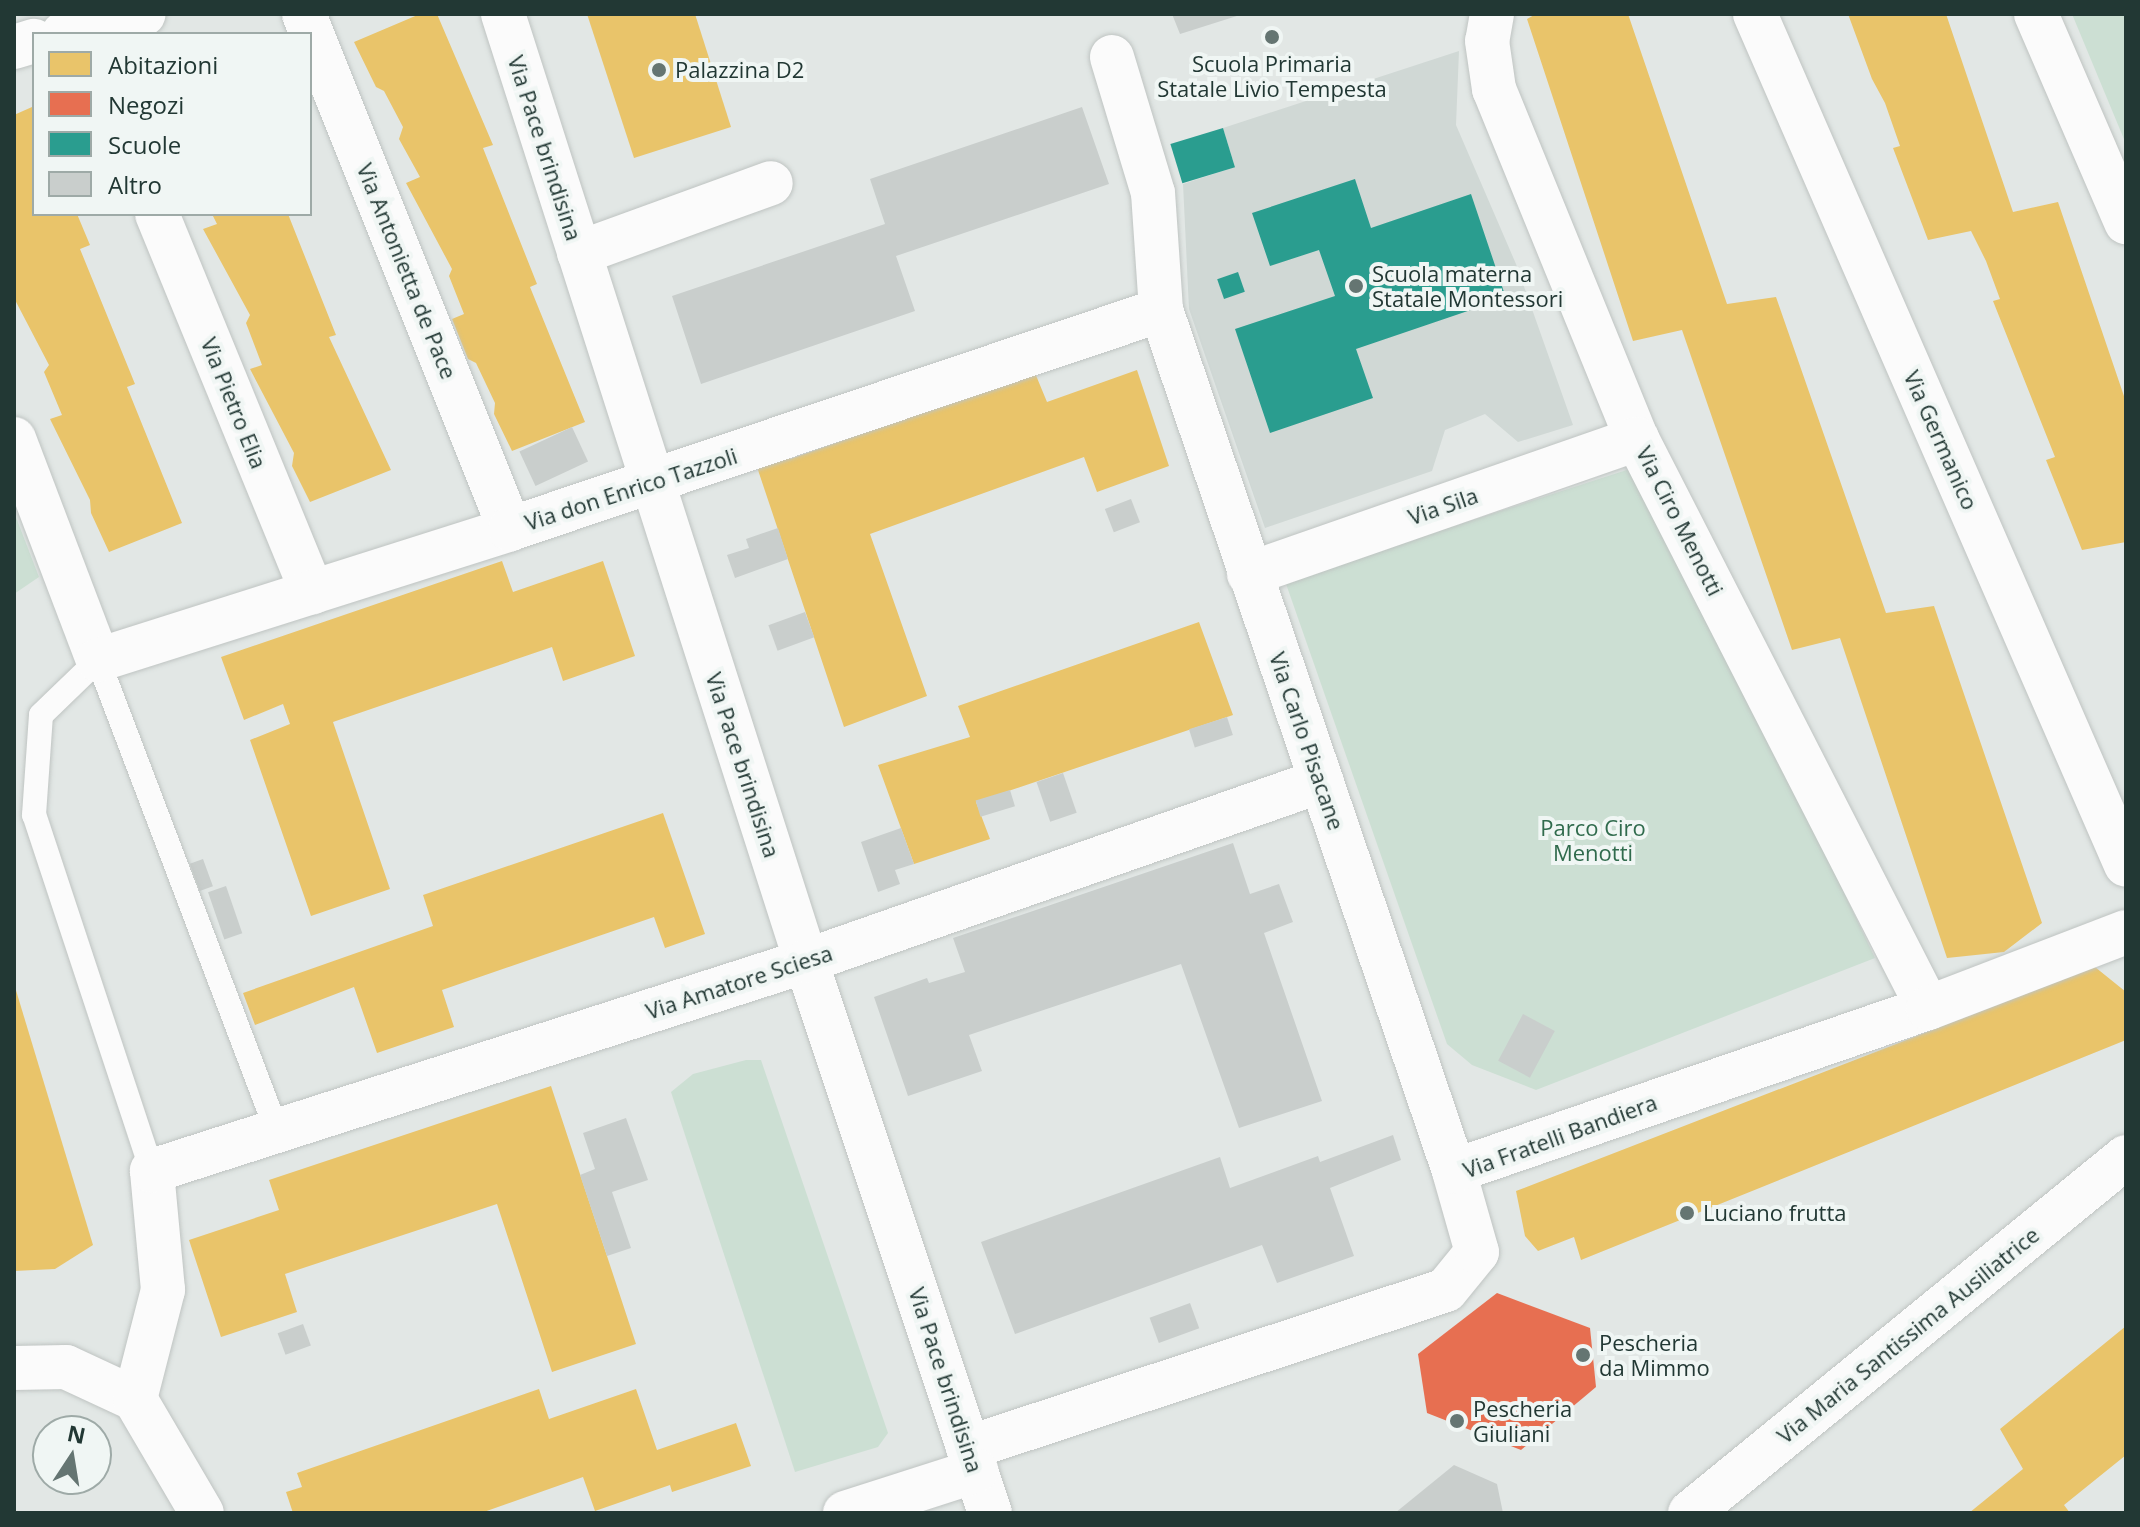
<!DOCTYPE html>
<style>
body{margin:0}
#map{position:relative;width:2140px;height:1527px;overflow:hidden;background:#e2e7e5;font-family:"Open Sans",sans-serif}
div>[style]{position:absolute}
.built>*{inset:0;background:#d0d8d5}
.green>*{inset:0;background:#ccdfd3}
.homes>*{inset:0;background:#e9c46a}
.shops>*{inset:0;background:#e76f51}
.schools>*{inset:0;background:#2a9d8f;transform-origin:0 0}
.building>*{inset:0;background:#c9cecc;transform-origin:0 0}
.roads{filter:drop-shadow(0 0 2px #bfc4c2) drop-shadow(0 0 2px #bfc4c2)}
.lane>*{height:24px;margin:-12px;padding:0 12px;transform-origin:12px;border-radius:12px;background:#fbfbfb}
.street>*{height:44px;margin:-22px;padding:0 22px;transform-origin:22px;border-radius:22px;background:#fbfbfb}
.secondary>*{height:44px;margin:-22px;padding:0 22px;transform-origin:22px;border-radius:22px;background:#fbfbfb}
.dots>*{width:22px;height:22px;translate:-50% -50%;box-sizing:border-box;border:4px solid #f0f6f4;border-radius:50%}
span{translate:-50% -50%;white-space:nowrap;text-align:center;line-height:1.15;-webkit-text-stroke:8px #f0f6f4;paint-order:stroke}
.poi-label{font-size:22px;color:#223834}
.left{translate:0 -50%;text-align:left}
.street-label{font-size:22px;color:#223834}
.park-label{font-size:22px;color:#306b4d}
.frame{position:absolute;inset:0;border:16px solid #223834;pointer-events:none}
.legend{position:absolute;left:32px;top:32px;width:280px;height:184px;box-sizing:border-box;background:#f0f6f4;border:2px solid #9eaaa7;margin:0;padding:10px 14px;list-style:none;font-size:24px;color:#223834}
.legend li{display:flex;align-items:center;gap:16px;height:40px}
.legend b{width:40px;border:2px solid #9eaaa7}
.north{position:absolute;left:32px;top:1415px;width:80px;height:80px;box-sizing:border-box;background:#f0f6f4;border:2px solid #9eaaa7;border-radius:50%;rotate:12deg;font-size:22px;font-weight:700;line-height:32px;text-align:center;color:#223834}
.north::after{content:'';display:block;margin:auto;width:28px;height:36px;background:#657572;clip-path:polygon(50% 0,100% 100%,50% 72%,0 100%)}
</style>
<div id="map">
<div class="built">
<div style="clip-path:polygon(1459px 51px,1456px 125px,1516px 264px,1573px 425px,1518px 442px,1485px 414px,1445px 430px,1432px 471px,1265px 528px,1189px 309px,1183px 184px,1235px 167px,1223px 128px)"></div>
</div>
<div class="green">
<div style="clip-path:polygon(2072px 14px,2126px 14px,2126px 144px)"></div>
<div style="clip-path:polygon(1642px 465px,1875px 958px,1536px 1090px,1472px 1065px,1447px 1044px,1285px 581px)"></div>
<div style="clip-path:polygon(14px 512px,39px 577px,14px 594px)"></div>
<div style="clip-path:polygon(746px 1060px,761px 1060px,888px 1433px,878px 1447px,795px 1472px,671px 1092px,693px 1074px)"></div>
</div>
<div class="homes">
<div style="clip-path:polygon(420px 14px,437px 14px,493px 145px,483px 148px,537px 284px,530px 287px,585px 422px,512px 451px,494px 414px,495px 403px,476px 363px,468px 359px,452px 319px,464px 314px,449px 276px,452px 269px,406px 183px,420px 177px,399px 139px,403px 127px,384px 91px,376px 87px,354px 42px)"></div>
<div style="clip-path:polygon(587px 14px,695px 14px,731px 127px,634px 158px)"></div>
<div style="clip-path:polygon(1536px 14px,1628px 14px,1727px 304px,1776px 297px,1886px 613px,1934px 606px,2042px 923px,2004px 952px,1947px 958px,1840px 638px,1792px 650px,1682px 330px,1633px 341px,1527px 19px)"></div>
<div style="clip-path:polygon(1848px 14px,1946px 14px,2013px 212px,2058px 202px,2126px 402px,2126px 542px,2082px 550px,2046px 460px,2055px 457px,1993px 301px,2000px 299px,1986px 261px,1971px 231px,1928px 240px,1893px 148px,1900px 146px,1885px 103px,1872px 79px)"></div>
<div style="clip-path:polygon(32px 107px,34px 214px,77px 214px,90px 245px,80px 249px,135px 384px,127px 387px,182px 523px,109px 552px,91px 513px,90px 500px,50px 419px,62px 415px,44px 372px,49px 365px,14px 298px,14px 115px)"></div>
<div style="clip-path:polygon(212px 214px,288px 214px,336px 335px,329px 337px,391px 470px,310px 502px,292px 466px,294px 453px,250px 369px,262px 365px,246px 323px,250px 315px,203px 229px,217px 224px)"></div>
<div style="clip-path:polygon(1137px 370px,1169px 466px,1097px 492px,1084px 457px,870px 534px,927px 696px,844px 727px,754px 458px,786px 447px,790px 459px,1035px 373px,1047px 402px)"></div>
<div style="clip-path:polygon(502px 561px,513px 592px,603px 561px,635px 656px,563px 681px,552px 647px,333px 722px,390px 889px,311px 916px,250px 740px,290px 724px,283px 704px,244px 720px,221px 657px)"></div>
<div style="clip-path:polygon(1199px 622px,1233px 715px,976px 802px,990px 839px,914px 864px,878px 765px,970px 737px,958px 706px)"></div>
<div style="clip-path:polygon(663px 813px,705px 934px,665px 948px,654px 917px,442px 990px,454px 1027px,377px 1053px,354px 987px,255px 1025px,243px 993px,433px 926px,423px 895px)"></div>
<div style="clip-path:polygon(2095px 967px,2126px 992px,2126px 1040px,1581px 1260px,1574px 1237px,1538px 1251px,1525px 1236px,1516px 1191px)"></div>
<div style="clip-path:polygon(15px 987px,93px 1245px,55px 1269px,14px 1271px)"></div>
<div style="clip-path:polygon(551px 1086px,636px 1344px,552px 1372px,497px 1204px,285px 1274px,297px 1312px,221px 1337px,189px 1240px,279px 1210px,269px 1180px)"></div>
<div style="clip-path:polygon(2126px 1326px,2126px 1455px,2064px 1505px,2070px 1513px,1969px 1513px,2023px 1469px,2000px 1429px)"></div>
<div style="clip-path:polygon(539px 1389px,549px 1419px,636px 1389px,657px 1450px,736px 1423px,751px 1466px,672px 1492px,670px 1485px,595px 1511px,583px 1477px,481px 1513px,293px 1513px,286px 1492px,302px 1487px,297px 1473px)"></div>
</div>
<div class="shops">
<div style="clip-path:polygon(1497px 1293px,1590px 1328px,1596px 1387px,1521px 1450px,1427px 1413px,1418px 1354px)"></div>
</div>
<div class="schools">
<div style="left:1223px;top:128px;width:41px;height:55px;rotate:73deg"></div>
<div style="clip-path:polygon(1355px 179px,1371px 228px,1471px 194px,1506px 298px,1356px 349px,1373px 398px,1270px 433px,1235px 329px,1335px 296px,1319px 250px,1270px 266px,1252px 213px)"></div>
<div style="left:1238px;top:272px;width:21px;height:22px;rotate:71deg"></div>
</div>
<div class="building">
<div style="clip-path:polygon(1172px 14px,1240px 14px,1240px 15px,1180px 34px)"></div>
<div style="clip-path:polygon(1082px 107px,1109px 184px,896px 256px,915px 311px,701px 384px,672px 296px,885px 224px,870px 179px)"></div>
<div style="left:572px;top:427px;width:38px;height:58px;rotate:65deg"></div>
<div style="left:1131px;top:499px;width:25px;height:28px;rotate:69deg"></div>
<div style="clip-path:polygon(778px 528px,788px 559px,735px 578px,727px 555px,749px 548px,746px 539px)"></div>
<div style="left:805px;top:612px;width:27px;height:39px;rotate:70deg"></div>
<div style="left:1227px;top:717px;width:19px;height:40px;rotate:72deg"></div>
<div style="left:1063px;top:773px;width:42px;height:28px;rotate:71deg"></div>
<div style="left:1010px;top:790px;width:17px;height:36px;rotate:73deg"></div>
<div style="clip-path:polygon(901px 828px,914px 864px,895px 870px,900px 884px,878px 892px,861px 842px)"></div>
<div style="clip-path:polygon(1233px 843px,1250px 894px,1279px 884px,1293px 922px,1264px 933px,1322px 1101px,1239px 1128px,1181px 964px,969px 1035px,982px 1071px,908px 1096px,874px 997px,927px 978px,929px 983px,965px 972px,953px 938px)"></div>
<div style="left:203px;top:859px;width:29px;height:14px;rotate:70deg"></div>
<div style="left:226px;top:886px;width:50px;height:19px;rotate:71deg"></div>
<div style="left:1523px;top:1014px;width:36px;height:53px;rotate:28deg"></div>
<div style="clip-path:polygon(626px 1118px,648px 1180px,612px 1192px,631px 1248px,607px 1256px,580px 1175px,595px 1169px,583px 1133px)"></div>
<div style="clip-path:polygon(1393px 1135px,1401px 1160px,1330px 1188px,1354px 1256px,1277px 1283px,1262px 1245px,1015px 1334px,981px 1242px,1220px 1157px,1230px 1188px,1318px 1156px,1320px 1162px)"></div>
<div style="left:1190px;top:1303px;width:27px;height:43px;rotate:70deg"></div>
<div style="left:303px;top:1324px;width:23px;height:27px;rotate:70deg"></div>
<div style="clip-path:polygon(1454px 1465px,1497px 1484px,1503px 1513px,1395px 1513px)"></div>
</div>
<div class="roads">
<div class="lane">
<div style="left:152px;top:1171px;width:375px;rotate:-108.3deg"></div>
<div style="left:34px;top:815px;width:100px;rotate:-86deg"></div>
<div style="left:41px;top:715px;width:79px;rotate:-44deg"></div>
<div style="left:98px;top:660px;width:504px;rotate:69.19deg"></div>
</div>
<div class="street">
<div style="left:304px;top:14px;width:555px;rotate:68.2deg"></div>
<div style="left:503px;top:14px;width:994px;rotate:72.26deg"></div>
<div style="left:806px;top:961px;width:582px;rotate:71.57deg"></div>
<div style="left:1492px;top:14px;width:27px;rotate:100deg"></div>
<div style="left:1487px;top:41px;width:49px;rotate:81.7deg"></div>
<div style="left:1494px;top:89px;width:378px;rotate:67.8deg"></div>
<div style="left:1637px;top:439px;width:639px;rotate:62.91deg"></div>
<div style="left:1755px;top:14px;width:928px;rotate:66.44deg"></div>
<div style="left:2036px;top:14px;width:227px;rotate:66.6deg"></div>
<div style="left:63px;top:34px;width:83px;rotate:-13.9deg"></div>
<div style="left:14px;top:47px;width:21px;rotate:-17deg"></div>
<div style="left:157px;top:214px;width:409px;rotate:67.7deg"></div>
<div style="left:579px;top:253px;width:204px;rotate:-20deg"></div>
<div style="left:14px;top:439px;width:236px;rotate:69.2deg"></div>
<div style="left:98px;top:660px;width:432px;rotate:-17.6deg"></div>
<div style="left:510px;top:529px;width:687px;rotate:-18.59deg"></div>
<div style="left:1249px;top:574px;width:411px;rotate:-19.2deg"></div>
<div style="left:1454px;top:1171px;width:501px;rotate:-18.98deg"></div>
<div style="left:1928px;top:1008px;width:212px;rotate:-21deg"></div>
<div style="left:14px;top:1368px;width:52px;rotate:-1.1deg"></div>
<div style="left:66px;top:1367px;width:76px;rotate:24.9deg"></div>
<div style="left:135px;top:1399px;width:132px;rotate:59.6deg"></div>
<div style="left:135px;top:1399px;width:113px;rotate:-75.6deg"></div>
<div style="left:163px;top:1290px;width:120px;rotate:-95.3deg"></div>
<div style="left:152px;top:1171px;width:687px;rotate:-17.8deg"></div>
<div style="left:806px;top:961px;width:546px;rotate:-19.27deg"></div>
<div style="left:968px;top:1448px;width:503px;rotate:-18.29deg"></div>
<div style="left:1446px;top:1290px;width:49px;rotate:-50.8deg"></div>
<div style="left:1477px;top:1252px;width:84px;rotate:-105.9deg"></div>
<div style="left:1454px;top:1171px;width:909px;rotate:-108.79deg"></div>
<div style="left:1161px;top:310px;width:117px;rotate:-93.9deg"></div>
<div style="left:1153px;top:193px;width:142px;rotate:-106.8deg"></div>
<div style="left:845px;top:1513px;width:138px;rotate:-17.8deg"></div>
</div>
<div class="secondary">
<div style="left:1690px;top:1513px;width:563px;rotate:-39.23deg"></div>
</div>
</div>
<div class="dots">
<div style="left:1272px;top:37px;background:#657572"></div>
<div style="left:659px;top:70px;background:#657572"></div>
<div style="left:1356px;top:286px;background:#657572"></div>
<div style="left:1687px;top:1213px;background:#657572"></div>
<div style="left:1583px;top:1355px;background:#657572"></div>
<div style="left:1457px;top:1421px;background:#657572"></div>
</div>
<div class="poi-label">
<span style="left:1272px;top:76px">Scuola Primaria<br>Statale Livio Tempesta</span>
<span class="left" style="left:675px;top:70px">Palazzina D2</span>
<span class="left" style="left:1372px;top:286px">Scuola materna<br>Statale Montessori</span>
<span class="left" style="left:1703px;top:1213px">Luciano frutta</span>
<span class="left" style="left:1599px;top:1355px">Pescheria<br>da Mimmo</span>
<span class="left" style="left:1473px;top:1421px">Pescheria<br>Giuliani</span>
</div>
<div class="street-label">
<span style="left:545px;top:148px;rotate:72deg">Via Pace brindisina</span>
<span style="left:407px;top:271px;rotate:68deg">Via Antonietta de Pace</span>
<span style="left:234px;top:403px;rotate:68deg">Via Pietro Elia</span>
<span style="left:1941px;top:440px;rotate:66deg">Via Germanico</span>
<span style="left:631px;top:489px;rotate:-18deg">Via don Enrico Tazzoli</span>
<span style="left:1443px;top:506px;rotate:-19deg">Via Sila</span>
<span style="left:1680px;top:521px;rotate:63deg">Via Ciro Menotti</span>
<span style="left:1307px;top:741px;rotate:71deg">Via Carlo Pisacane</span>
<span style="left:743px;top:765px;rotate:72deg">Via Pace brindisina</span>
<span style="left:739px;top:982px;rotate:-18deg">Via Amatore Sciesa</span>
<span style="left:1560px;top:1136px;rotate:-20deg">Via Fratelli Bandiera</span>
<span style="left:1908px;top:1335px;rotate:-39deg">Via Maria Santissima Ausiliatrice</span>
<span style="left:946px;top:1380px;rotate:72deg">Via Pace brindisina</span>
</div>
<div class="park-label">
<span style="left:1593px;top:840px">Parco Ciro<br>Menotti</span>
</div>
<div class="frame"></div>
<ul class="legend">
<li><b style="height:22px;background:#e9c46a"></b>Abitazioni</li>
<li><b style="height:22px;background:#e76f51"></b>Negozi</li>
<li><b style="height:22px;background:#2a9d8f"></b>Scuole</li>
<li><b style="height:22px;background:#c9cecc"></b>Altro</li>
</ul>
<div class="north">N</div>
</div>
